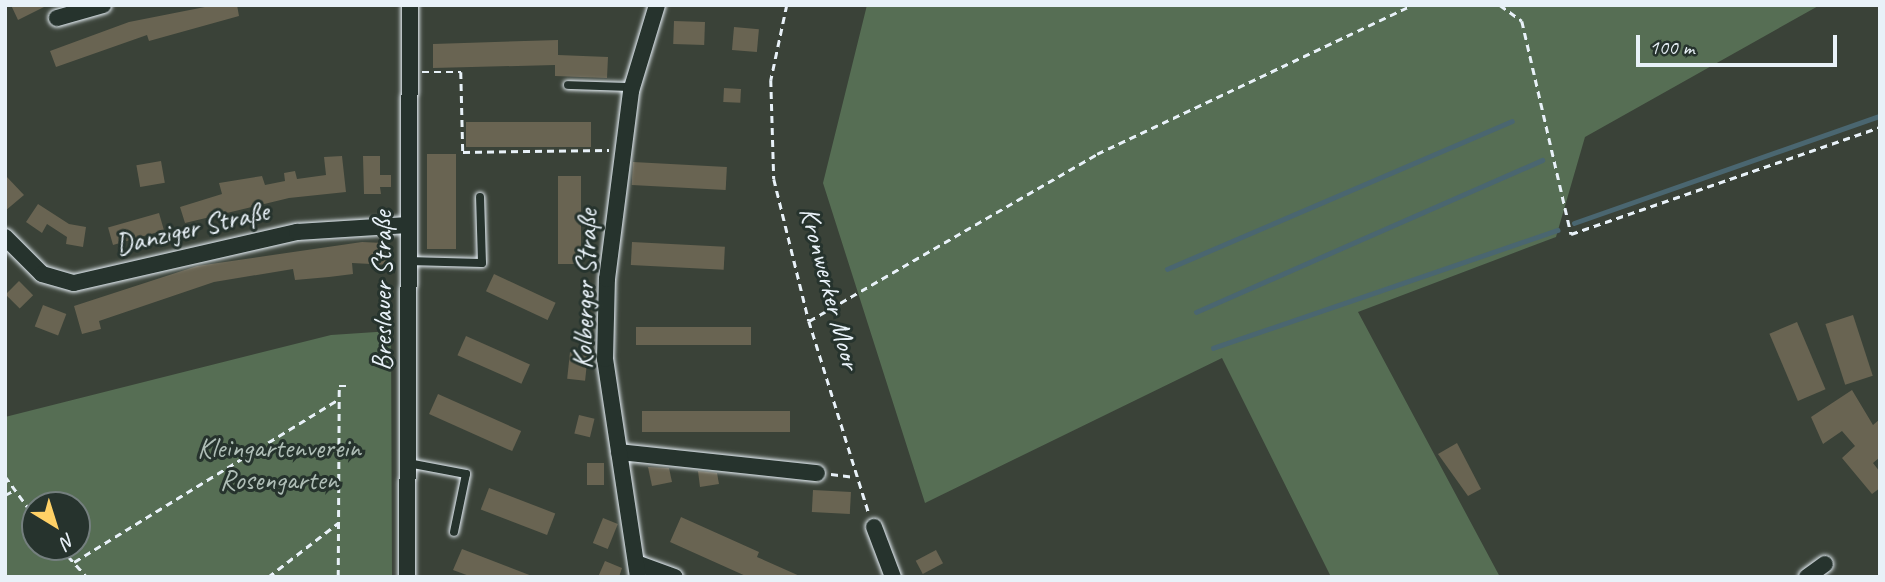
<!DOCTYPE html>
<meta charset="utf-8">
<style>
body{margin:0}
#map{position:relative;width:1885px;height:582px;overflow:hidden;background:#3a4238;font-family:Caveat,sans-serif}
div>[style]{position:absolute}
.green>*{inset:0;background:#566e54}
.stream>*{height:4.5px;margin:-2.25px;padding:0 2.25px;transform-origin:2.25px;border-radius:2.25px;background:#4a6670}
.building>*{inset:0;background:#696452;transform-origin:0 0}
.path>*{height:2.5px;margin-top:-1.25px;transform-origin:0;background:repeating-linear-gradient(90deg,#e8f1f8 0 7px,transparent 0 12px)}
.roads{filter:drop-shadow(0 0 2px #e8f1f8) drop-shadow(0 0 2px #e8f1f8)}
.service>*{height:8px;margin:-4px;padding:0 4px;transform-origin:4px;border-radius:4px;background:#26332d}
.minor>*{height:16px;margin:-8px;padding:0 8px;transform-origin:8px;border-radius:8px;background:#26332d}
span{translate:-50% -50%;white-space:nowrap;text-align:center;line-height:1.15;-webkit-text-stroke:6px #26332d;paint-order:stroke}
.street-label{font-size:28px;color:#e8f1f8}
.park-label{font-size:28px;color:#aebdb6}
.frame{position:absolute;inset:0;border:7px solid #e8f1f8;pointer-events:none}
.north{position:absolute;left:21px;top:491px;width:70px;height:70px;box-sizing:border-box;background:#26332d;border:2px solid #747f7e;border-radius:50%;rotate:142deg;font-size:19px;font-weight:700;line-height:28px;text-align:center;color:#e8f1f8}
.north::after{content:'';display:block;margin:auto;width:24px;height:32px;background:#ffd166;clip-path:polygon(50% 0,100% 100%,50% 72%,0 100%)}
.scale{position:absolute;left:1636px;top:35px;width:201px;height:32px;box-sizing:border-box;border:4px solid #e8f1f8;border-top:0;padding-left:9px;font-size:21px;line-height:24px;white-space:nowrap;color:#e8f1f8;-webkit-text-stroke:5px #26332d;paint-order:stroke}
</style>
<div id="map">
<div class="green">
<div style="clip-path:polygon(867px 5px,1820px 5px,1585px 137px,1556px 237px,1358px 312px,1500px 577px,1331px 577px,1222px 358px,925px 503px,823px 183px)"></div>
<div style="clip-path:polygon(evenodd,391px 331px,392px 577px,5px 577px,5px 417px,331px 335px,391px 331px,35px 505px,77px 505px,77px 547px,35px 547px,35px 505px)"></div>
</div>
<div class="stream">
<div style="left:1574px;top:223px;width:324px;rotate:-19.3deg"></div>
<div style="left:1167px;top:269px;width:375px;rotate:-23.2deg"></div>
<div style="left:1196px;top:312px;width:378px;rotate:-23.7deg"></div>
<div style="left:1213px;top:348px;width:364px;rotate:-18.9deg"></div>
</div>
<div class="building">
<div style="clip-path:polygon(11px 5px,48px 5px,18px 20px)"></div>
<div style="clip-path:polygon(215px 5px,237px 5px,239px 16px,149px 41px,147px 35px,56px 67px,50px 51px,129px 22px)"></div>
<div style="left:674px;top:21px;width:31px;height:23px;rotate:2deg"></div>
<div style="left:734px;top:27px;width:25px;height:23px;rotate:5deg"></div>
<div style="clip-path:polygon(558px 40px,558px 55px,608px 57px,607px 78px,555px 76px,555px 65px,433px 68px,433px 44px)"></div>
<div style="left:724px;top:88px;width:17px;height:14px;rotate:3deg"></div>
<div style="left:591px;top:122px;width:25px;height:125px;rotate:90deg"></div>
<div style="left:427px;top:154px;width:29px;height:95px"></div>
<div style="clip-path:polygon(342px 156px,346px 192px,289px 198px,185px 223px,180px 207px,222px 194px,219px 183px,262px 176px,265px 185px,285px 181px,284px 173px,295px 171px,297px 179px,326px 175px,324px 157px)"></div>
<div style="clip-path:polygon(363px 156px,380px 156px,380px 175px,391px 175px,391px 187px,380px 187px,381px 194px,364px 194px)"></div>
<div style="left:161px;top:161px;width:22px;height:25px;rotate:80deg"></div>
<div style="left:633px;top:162px;width:94px;height:23px;rotate:3deg"></div>
<div style="clip-path:polygon(5px 175px,24px 195px,5px 211px)"></div>
<div style="left:558px;top:176px;width:23px;height:88px"></div>
<div style="clip-path:polygon(38px 204px,69px 224px,86px 227px,83px 247px,66px 244px,67px 237px,47px 224px,42px 233px,26px 222px)"></div>
<div style="left:159px;top:213px;width:18px;height:53px;rotate:74deg"></div>
<div style="clip-path:polygon(362px 242px,384px 243px,383px 251px,391px 251px,390px 265px,352px 263px,353px 274px,329px 277px,295px 280px,293px 269px,214px 282px,99px 321px,101px 329px,82px 334px,74px 306px,197px 266px)"></div>
<div style="left:632px;top:242px;width:93px;height:23px;rotate:3deg"></div>
<div style="left:494px;top:274px;width:68px;height:19px;rotate:25deg"></div>
<div style="left:19px;top:281px;width:20px;height:19px;rotate:45deg"></div>
<div style="left:43px;top:305px;width:25px;height:23px;rotate:21deg"></div>
<div style="left:1853px;top:315px;width:64px;height:29px;rotate:72deg"></div>
<div style="left:1797px;top:322px;width:73px;height:30px;rotate:67deg"></div>
<div style="left:636px;top:327px;width:115px;height:18px"></div>
<div style="left:466px;top:336px;width:70px;height:21px;rotate:24deg"></div>
<div style="left:570px;top:352px;width:18px;height:27px;rotate:6deg"></div>
<div style="clip-path:polygon(1852px 390px,1873px 425px,1880px 419px,1880px 457px,1873px 463px,1880px 472px,1880px 488px,1872px 494px,1842px 458px,1855px 446px,1842px 431px,1823px 444px,1811px 417px)"></div>
<div style="left:438px;top:394px;width:91px;height:22px;rotate:24deg"></div>
<div style="left:642px;top:411px;width:148px;height:21px"></div>
<div style="left:579px;top:415px;width:16px;height:19px;rotate:14deg"></div>
<div style="clip-path:polygon(1457px 443px,1481px 489px,1468px 496px,1438px 454px)"></div>
<div style="left:587px;top:463px;width:17px;height:22px"></div>
<div style="clip-path:polygon(648px 467px,669px 468px,672px 482px,652px 486px)"></div>
<div style="clip-path:polygon(698px 471px,717px 473px,719px 484px,700px 487px)"></div>
<div style="left:489px;top:488px;width:71px;height:23px;rotate:21deg"></div>
<div style="left:813px;top:490px;width:38px;height:22px;rotate:3deg"></div>
<div style="clip-path:polygon(681px 517px,759px 552px,757px 557px,802px 577px,748px 577px,670px 542px)"></div>
<div style="left:603px;top:518px;width:16px;height:27px;rotate:22deg"></div>
<div style="clip-path:polygon(462px 549px,532px 576px,532px 577px,472px 577px,453px 570px)"></div>
<div style="left:936px;top:550px;width:15px;height:23px;rotate:62deg"></div>
<div style="clip-path:polygon(605px 561px,622px 568px,619px 577px,598px 577px)"></div>
</div>
<div class="path">
<div style="left:787px;top:5px;width:77px;rotate:102deg"></div>
<div style="left:771px;top:80px;width:99px;rotate:88.3deg"></div>
<div style="left:774px;top:179px;width:146px;rotate:76.2deg"></div>
<div style="left:809px;top:321px;width:202px;rotate:72.7deg"></div>
<div style="left:1500px;top:5px;width:27px;rotate:36deg"></div>
<div style="left:1522px;top:21px;width:219px;rotate:77deg"></div>
<div style="left:1571px;top:234px;width:327px;rotate:-19.1deg"></div>
<div style="left:422px;top:72px;width:39px"></div>
<div style="left:461px;top:72px;width:80px;rotate:88.6deg"></div>
<div style="left:463px;top:152px;width:146px;rotate:-0.8deg"></div>
<div style="left:809px;top:321px;width:333px;rotate:-30.1deg"></div>
<div style="left:1097px;top:154px;width:348px;rotate:-25.3deg"></div>
<div style="left:831px;top:474px;width:24px;rotate:7deg"></div>
<div style="left:5px;top:476px;width:51px;rotate:53.8deg"></div>
<div style="left:5px;top:495px;width:11px;rotate:-27deg"></div>
<div style="left:60px;top:547px;width:40px;rotate:48deg"></div>
<div style="left:74px;top:562px;width:311px;rotate:-31.6deg"></div>
<div style="left:268px;top:577px;width:88px;rotate:-37.6deg"></div>
<div style="left:338px;top:577px;width:191px;rotate:-89.7deg"></div>
<div style="left:339px;top:386px;width:9px"></div>
</div>
<div class="roads">
<div class="service">
<div style="left:568px;top:85px;width:64px;rotate:1.8deg"></div>
<div style="left:408px;top:261px;width:74px;rotate:1.5deg"></div>
<div style="left:482px;top:263px;width:66px;rotate:-91.7deg"></div>
<div style="left:408px;top:463px;width:59px;rotate:10.7deg"></div>
<div style="left:466px;top:474px;width:59px;rotate:101.7deg"></div>
</div>
<div class="minor">
<div style="left:57px;top:18px;width:48px;rotate:-15.8deg"></div>
<div style="left:5px;top:237px;width:52px;rotate:45deg"></div>
<div style="left:42px;top:274px;width:33px;rotate:16deg"></div>
<div style="left:74px;top:283px;width:229px;rotate:-12.9deg"></div>
<div style="left:297px;top:232px;width:111px;rotate:-3.6deg"></div>
<div style="left:619px;top:452px;width:199px;rotate:6.1deg"></div>
<div style="left:874px;top:527px;width:53px;rotate:69.2deg"></div>
<div style="left:639px;top:564px;width:38px;rotate:20deg"></div>
<div style="left:407px;top:577px;width:572px;rotate:-89.7deg"></div>
<div style="left:638px;top:577px;width:220px;rotate:-98.6deg"></div>
<div style="left:605px;top:359px;width:80px;rotate:-88.6deg"></div>
<div style="left:607px;top:279px;width:190px;rotate:-82.7deg"></div>
<div style="left:631px;top:91px;width:90px;rotate:-73.2deg"></div>
<div style="left:1807px;top:577px;width:22px;rotate:-36deg"></div>
</div>
</div>
<div class="street-label">
<span style="left:192px;top:228px;rotate:-13deg">Danziger Straße</span>
<span style="left:830px;top:288px;rotate:75deg">Kronwerker Moor</span>
<span style="left:585px;top:289px;rotate:-88deg">Kolberger Straße</span>
<span style="left:382px;top:291px;rotate:-90deg">Breslauer Straße</span>
</div>
<div class="park-label">
<span style="left:279px;top:464px">Kleingartenverein<br>Rosengarten</span>
</div>
<div class="frame"></div>
<div class="north">N</div>
<div class="scale">100 m</div>
</div>
